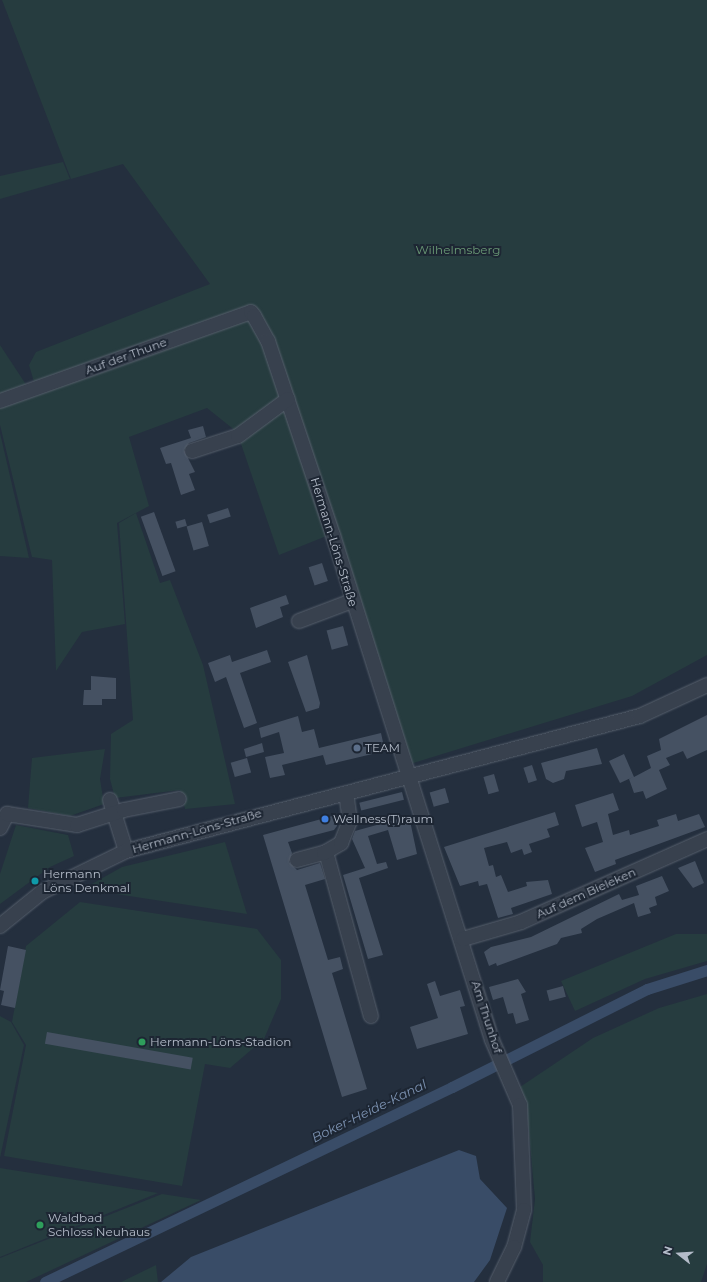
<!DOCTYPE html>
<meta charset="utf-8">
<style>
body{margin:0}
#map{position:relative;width:707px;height:1282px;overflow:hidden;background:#242f3e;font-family:Montserrat,sans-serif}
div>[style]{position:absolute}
.green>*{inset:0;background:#263c3f}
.water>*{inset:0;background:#394c67}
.canal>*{height:11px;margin:-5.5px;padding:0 5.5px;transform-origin:5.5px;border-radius:5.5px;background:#394c67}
.building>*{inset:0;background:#455162;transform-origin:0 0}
.roads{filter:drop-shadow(0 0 1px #565f6c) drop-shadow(0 0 1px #565f6c)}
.minor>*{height:14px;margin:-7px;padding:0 7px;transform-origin:7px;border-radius:7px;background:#38414e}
.dots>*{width:11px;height:11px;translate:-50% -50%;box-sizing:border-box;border:2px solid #1d2633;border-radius:50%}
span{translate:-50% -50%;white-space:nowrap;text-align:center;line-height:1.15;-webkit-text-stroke:4px #1d2633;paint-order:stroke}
.park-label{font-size:12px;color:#6b9a76}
.street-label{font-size:12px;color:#b4bcc9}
.poi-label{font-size:12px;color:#b4bcc9}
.left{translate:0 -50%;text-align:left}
.water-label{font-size:13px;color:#7c92b1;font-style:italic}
.north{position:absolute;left:659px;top:1234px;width:40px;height:40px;-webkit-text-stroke:3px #1d2633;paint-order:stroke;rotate:287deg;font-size:11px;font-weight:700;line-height:16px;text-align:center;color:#b4bcc9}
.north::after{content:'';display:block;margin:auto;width:14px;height:18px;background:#b4bcc9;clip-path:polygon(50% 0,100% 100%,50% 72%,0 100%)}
</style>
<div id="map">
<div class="green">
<div style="clip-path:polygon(2px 0,707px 0,707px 655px,632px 696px,410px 764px,334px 533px,279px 555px,237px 432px,207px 408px,129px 437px,149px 506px,117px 523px,125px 624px,82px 632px,56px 671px,52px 560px,32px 557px,0 425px,0 407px,37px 392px,29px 365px,36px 352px,210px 284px,123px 164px,71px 179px)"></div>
<div style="clip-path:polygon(63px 162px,70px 179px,0 199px,0 176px)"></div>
<div style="clip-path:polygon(0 345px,27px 386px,0 396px)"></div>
<div style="clip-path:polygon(0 433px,29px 558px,0 556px)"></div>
<div style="clip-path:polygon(136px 513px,160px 583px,170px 580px,203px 665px,235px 804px,185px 809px,180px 790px,115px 798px,110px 779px,111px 734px,133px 720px,119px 523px)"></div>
<div style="clip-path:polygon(105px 749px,100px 779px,104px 804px,70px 816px,28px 808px,32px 758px)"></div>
<div style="clip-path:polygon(16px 825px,68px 835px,74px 856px,50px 867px,0 904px,0 874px)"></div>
<div style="clip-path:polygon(225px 842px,247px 914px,83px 889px,122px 867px)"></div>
<div style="clip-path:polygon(80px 902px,257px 929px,281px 960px,281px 999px,264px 1039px,230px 1068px,205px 1064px,182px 1186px,4px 1156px,26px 1045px,12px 1022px,26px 946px)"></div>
<div style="clip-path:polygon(676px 934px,707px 934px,707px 961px,645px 979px,575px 1011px,561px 981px)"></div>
<div style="clip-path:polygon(707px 994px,707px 1264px,701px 1282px,543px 1282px,543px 1265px,530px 1242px,535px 1199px,528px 1122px,520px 1087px,593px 1038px,659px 1008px)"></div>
<div style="clip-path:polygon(0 1016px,11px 1022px,24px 1045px,0 1158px)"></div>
<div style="clip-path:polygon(0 1168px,158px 1193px,0 1257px)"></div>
<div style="clip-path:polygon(162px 1194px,201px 1200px,26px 1282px,0 1282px,0 1258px)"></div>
<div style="clip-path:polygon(156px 1265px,158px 1282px,121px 1282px)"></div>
</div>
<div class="water">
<div style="clip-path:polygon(459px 1150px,476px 1156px,480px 1179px,507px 1208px,490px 1260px,474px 1282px,161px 1282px,191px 1257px)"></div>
</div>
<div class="canal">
<div style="left:45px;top:1282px;width:451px;rotate:-25.6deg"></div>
<div style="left:452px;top:1087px;width:218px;rotate:-26.7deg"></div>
<div style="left:647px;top:989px;width:63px;rotate:-17.6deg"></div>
</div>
<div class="building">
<div style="clip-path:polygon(203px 426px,206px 437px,189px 443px,184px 450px,195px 472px,189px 474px,195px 490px,181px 495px,171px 463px,166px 464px,160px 448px,191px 438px,188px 430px)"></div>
<div style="left:228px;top:508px;width:9px;height:22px;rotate:72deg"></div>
<div style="left:154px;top:512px;width:63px;height:14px;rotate:70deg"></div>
<div style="left:185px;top:519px;width:7px;height:10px;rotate:74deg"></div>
<div style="left:202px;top:522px;width:25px;height:16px;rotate:74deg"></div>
<div style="left:322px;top:563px;width:19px;height:14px;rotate:72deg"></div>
<div style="clip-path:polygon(286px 595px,289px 604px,280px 607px,283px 617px,256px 628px,250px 608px)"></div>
<div style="left:343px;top:626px;width:20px;height:17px;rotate:75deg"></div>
<div style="clip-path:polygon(267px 650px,271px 662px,240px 673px,257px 723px,244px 728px,226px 677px,215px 682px,208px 663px,230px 655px,232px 662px)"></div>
<div style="clip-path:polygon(307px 655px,320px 703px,319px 708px,306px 712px,288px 662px)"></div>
<div style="clip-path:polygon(91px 676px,116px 678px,116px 699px,102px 699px,102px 705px,83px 705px,84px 690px,91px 690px)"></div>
<div style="clip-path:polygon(707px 715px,707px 750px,687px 759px,683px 751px,666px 758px,670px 765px,659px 770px,667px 789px,646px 799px,643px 791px,634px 793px,629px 779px,633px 777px,620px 783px,609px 761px,624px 754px,634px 777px,651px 768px,647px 756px,661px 750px,659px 739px)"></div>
<div style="clip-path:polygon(298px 716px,302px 732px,314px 729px,319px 748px,381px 733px,385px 751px,326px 765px,323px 755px,282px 765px,285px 775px,270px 778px,265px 757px,284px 753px,279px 732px,261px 738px,259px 728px)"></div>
<div style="clip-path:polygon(262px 743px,264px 752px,246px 757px,244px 749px)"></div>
<div style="clip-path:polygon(597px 748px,602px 764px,566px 771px,564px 779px,553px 783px,546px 779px,541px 763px)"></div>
<div style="left:247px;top:758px;width:15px;height:17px;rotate:74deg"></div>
<div style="left:532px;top:765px;width:16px;height:9px;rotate:72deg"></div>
<div style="left:494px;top:774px;width:18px;height:11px;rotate:74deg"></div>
<div style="left:445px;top:788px;width:15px;height:16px;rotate:74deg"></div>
<div style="left:402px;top:792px;width:8px;height:44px;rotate:76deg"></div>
<div style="clip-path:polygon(613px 793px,619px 810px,608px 814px,613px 835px,629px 830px,630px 835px,659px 826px,657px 820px,676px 814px,678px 821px,699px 814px,705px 827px,615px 860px,616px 864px,595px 872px,585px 848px,603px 842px,597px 822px,582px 827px,575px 805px)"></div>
<div style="clip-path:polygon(555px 812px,559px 825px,547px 829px,550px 837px,529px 844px,532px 852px,524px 855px,522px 849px,511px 853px,507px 842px,484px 848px,489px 866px,493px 865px,496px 877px,501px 875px,508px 892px,527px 886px,526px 882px,548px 880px,552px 894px,511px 908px,513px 914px,498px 918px,487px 884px,479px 886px,478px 881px,460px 886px,444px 847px)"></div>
<div style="clip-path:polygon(336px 815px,337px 826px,334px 830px,288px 842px,292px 853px,289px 862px,297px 870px,320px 863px,325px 879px,305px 885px,328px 960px,340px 957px,343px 969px,332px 973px,367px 1089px,342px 1097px,263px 835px)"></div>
<div style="clip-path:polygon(409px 816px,417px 854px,397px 860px,388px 830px,368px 836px,377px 864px,386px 862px,388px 868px,359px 878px,383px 955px,368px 959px,343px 875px,365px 868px,352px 839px,355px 831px)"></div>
<div style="clip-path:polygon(695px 861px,704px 883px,693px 888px,678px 868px)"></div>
<div style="clip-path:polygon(662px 876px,669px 891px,655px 897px,657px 905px,649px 908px,651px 913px,638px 917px,634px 903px,597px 919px,581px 929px,582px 933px,561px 938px,557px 944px,497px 966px,496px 963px,489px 966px,484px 952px,491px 947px,531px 937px,619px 894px,622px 900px,639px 895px,636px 886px)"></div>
<div style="clip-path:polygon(8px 946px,26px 950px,15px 1008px,1px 1005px,4px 991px,0 990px)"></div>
<div style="clip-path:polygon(518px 979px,526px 992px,521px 994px,529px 1020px,516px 1024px,513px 1013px,508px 1014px,503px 997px,493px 1000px,489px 987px)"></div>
<div style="clip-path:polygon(435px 981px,440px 996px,460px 990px,465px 1006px,460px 1007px,468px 1034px,417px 1049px,410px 1027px,438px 1018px,427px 984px)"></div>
<div style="left:563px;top:986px;width:11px;height:17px;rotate:75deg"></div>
<div style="left:47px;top:1032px;width:148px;height:12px;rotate:10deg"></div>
</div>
<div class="roads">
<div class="minor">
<div style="left:0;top:401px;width:266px;rotate:-19.5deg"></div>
<div style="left:251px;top:312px;width:5px;rotate:53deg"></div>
<div style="left:254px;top:316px;width:29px;rotate:61deg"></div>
<div style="left:268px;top:341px;width:205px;rotate:71.5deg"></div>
<div style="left:333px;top:535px;width:529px;rotate:72.52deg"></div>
<div style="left:492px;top:1040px;width:71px;rotate:66.7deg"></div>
<div style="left:520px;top:1105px;width:105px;rotate:87.8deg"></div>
<div style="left:524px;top:1210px;width:38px;rotate:105deg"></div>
<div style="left:514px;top:1247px;width:39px;rotate:116deg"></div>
<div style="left:192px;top:451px;width:48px;rotate:-18.1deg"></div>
<div style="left:238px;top:436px;width:62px;rotate:-36.5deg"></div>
<div style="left:299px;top:621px;width:57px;rotate:-20.7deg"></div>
<div style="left:110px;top:800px;width:53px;rotate:72.6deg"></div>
<div style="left:0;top:828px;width:16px;rotate:-63deg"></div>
<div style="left:7px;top:814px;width:71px;rotate:8.9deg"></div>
<div style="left:77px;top:825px;width:49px;rotate:-17.7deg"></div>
<div style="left:124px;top:810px;width:56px;rotate:-11.3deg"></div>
<div style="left:326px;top:852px;width:170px;rotate:74.7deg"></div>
<div style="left:297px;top:860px;width:28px;rotate:-15deg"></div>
<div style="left:324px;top:853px;width:20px;rotate:-30deg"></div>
<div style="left:341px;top:843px;width:24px;rotate:-68deg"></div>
<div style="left:350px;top:821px;width:28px;rotate:-98deg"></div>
<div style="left:0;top:926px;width:54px;rotate:-39deg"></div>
<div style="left:42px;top:892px;width:93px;rotate:-26deg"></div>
<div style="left:126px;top:851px;width:531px;rotate:-14.72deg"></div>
<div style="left:640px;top:716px;width:74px;rotate:-24.8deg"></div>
<div style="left:463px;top:939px;width:60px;rotate:-16.3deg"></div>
<div style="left:521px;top:922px;width:204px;rotate:-24deg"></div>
</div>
</div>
<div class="dots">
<div style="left:357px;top:748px;background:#5c6f8a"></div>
<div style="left:325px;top:819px;background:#3f7fe0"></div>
<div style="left:35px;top:881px;background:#0f9aa8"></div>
<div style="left:142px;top:1042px;background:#2e9e5b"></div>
<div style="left:40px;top:1225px;background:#2e9e5b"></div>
</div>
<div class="park-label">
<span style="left:458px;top:250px">Wilhelmsberg</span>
</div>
<div class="street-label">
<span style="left:126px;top:356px;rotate:-20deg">Auf der Thune</span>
<span style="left:334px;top:542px;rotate:73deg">Hermann-Löns-Straße</span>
<span style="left:197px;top:831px;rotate:-16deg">Hermann-Löns-Straße</span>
<span style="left:586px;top:893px;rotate:-24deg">Auf dem Bieleken</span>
<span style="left:487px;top:1017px;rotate:72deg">Am Thunhof</span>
</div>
<div class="poi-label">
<span class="left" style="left:365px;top:748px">TEAM</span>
<span class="left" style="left:333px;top:819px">Wellness(T)raum</span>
<span class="left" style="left:43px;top:881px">Hermann<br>Löns Denkmal</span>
<span class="left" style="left:150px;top:1042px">Hermann-Löns-Stadion</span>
<span class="left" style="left:48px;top:1225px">Waldbad<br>Schloss Neuhaus</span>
</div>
<div class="water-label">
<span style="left:369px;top:1111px;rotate:-26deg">Boker-Heide-Kanal</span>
</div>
<div class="north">N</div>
</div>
